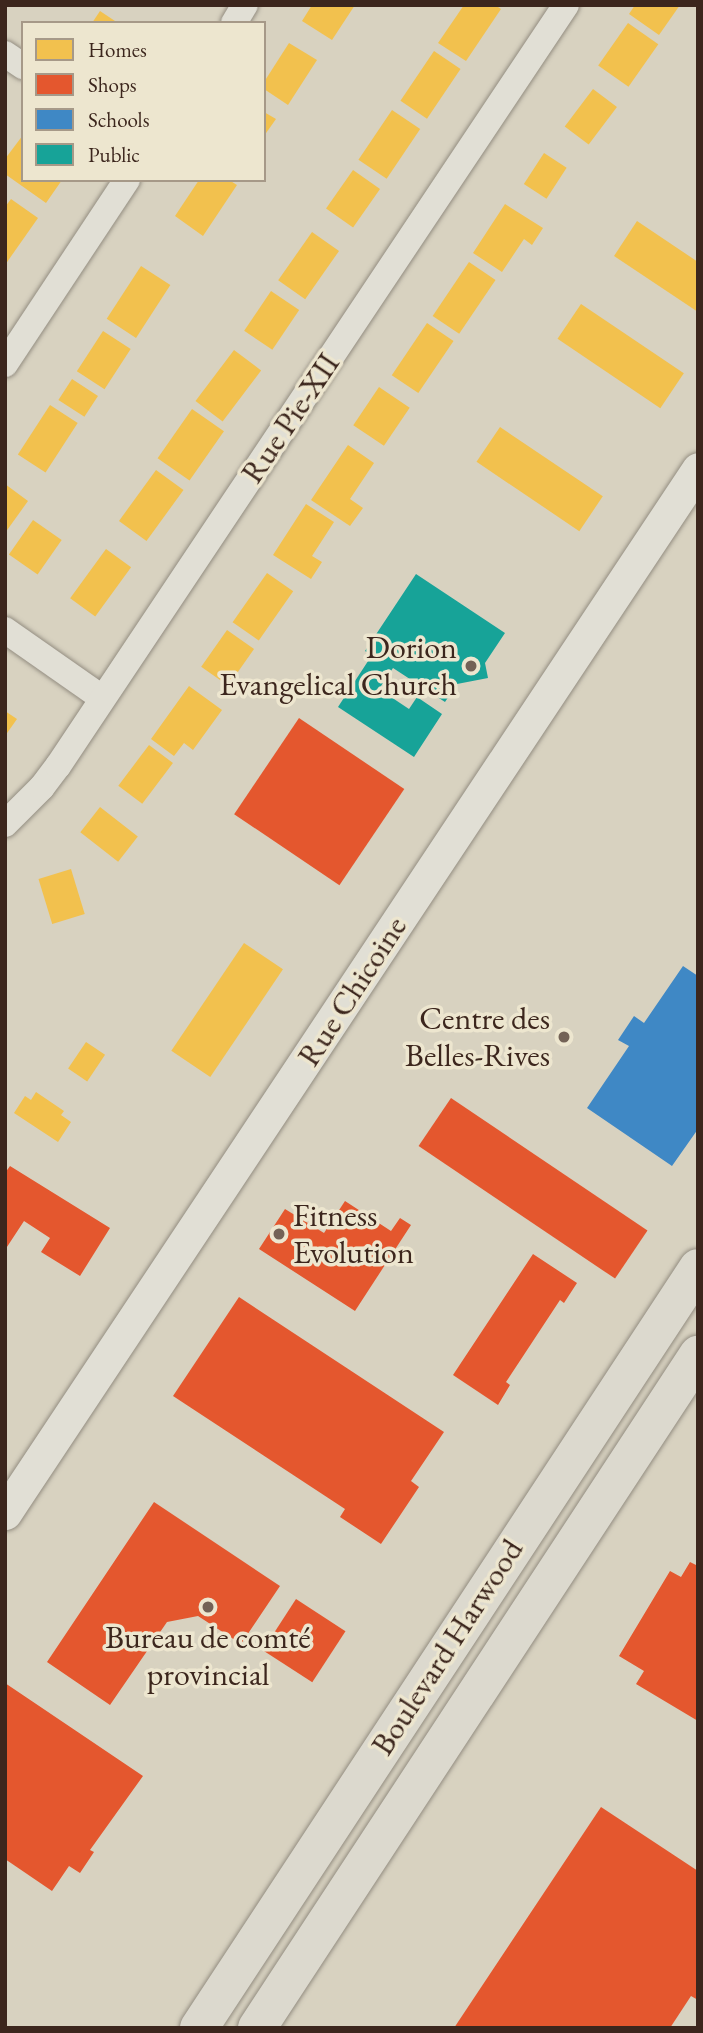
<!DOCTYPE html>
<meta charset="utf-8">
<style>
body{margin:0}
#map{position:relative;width:703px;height:2033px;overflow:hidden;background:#d8d2c0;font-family:"EB Garamond",serif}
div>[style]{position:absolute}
.homes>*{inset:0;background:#f2c14e;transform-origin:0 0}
.shops>*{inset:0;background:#e4572e;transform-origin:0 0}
.schools>*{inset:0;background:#3f88c5}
.public>*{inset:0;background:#17a398}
.roads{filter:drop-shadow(0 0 2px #938d81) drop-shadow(0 0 2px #938d81)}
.minor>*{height:26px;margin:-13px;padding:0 13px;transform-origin:13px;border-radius:13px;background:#e1dfd5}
.tertiary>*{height:33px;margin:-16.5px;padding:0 16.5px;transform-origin:16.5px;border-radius:16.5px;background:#e1dfd5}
.trunk>*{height:38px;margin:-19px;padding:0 19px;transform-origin:19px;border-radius:19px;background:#dcd9ce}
.dots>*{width:19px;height:19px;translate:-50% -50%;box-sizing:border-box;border:4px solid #ede6cf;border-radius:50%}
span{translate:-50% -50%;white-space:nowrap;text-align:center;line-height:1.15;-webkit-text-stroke:7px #ede6cf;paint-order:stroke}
.street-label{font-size:32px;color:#3c261d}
.poi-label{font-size:32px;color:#3c261d}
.right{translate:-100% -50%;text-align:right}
.left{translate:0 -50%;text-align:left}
.frame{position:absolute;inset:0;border:7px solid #3c261d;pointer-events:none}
.legend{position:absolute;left:21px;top:21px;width:245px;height:161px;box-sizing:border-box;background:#ede6cf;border:2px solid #a69988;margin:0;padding:9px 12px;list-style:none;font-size:21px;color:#3c261d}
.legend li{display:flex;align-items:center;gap:14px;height:35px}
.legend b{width:35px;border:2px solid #a69988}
</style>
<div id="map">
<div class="homes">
<div style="clip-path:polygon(312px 5px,355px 5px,332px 40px,302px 21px)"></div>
<div style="clip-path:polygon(464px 5px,495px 5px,501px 9px,466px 61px,438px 43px)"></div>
<div style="clip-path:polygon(635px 5px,680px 5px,659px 35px,629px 14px)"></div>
<div style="clip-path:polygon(100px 11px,118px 23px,92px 23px)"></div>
<div style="left:628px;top:23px;width:37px;height:52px;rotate:35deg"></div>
<div style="clip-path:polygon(289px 43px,317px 60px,288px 105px,264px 89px,264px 82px)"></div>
<div style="left:434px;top:51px;width:32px;height:60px;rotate:34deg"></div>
<div style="left:593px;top:89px;width:30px;height:47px;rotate:37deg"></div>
<div style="left:392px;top:110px;width:34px;height:60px;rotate:34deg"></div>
<div style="clip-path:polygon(264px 112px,276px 119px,264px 136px)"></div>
<div style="clip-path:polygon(23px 135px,23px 180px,62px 180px,46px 203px,5px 174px,5px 159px)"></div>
<div style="left:544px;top:153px;width:27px;height:37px;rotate:33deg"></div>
<div style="left:353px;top:170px;width:33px;height:47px;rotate:35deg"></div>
<div style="clip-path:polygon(199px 180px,229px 180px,237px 185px,203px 236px,175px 216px)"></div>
<div style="clip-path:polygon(11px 199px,38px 218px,5px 265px,5px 207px)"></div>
<div style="clip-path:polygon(505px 204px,543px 228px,532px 245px,524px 239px,502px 272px,473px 253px)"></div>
<div style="clip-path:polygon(637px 221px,698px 262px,698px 312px,614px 256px)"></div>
<div style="left:312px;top:232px;width:33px;height:59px;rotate:35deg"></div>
<div style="left:469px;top:262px;width:32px;height:65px;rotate:34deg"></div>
<div style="left:141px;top:266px;width:35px;height:63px;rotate:33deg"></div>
<div style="left:271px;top:291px;width:34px;height:48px;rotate:34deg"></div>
<div style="left:581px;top:304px;width:124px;height:42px;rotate:34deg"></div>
<div style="left:427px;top:323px;width:32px;height:63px;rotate:34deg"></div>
<div style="left:103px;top:331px;width:33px;height:48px;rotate:33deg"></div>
<div style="left:234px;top:350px;width:34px;height:64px;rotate:37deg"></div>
<div style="left:72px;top:379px;width:31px;height:25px;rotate:33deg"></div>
<div style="left:379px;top:387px;width:37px;height:46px;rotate:34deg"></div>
<div style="left:50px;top:405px;width:33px;height:59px;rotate:33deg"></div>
<div style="left:192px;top:409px;width:39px;height:60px;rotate:35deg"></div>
<div style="left:500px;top:427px;width:124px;height:42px;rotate:34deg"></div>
<div style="clip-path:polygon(348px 445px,374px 463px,350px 499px,363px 508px,350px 526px,311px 500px)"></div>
<div style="left:156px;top:470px;width:34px;height:63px;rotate:36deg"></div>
<div style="clip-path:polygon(5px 484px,28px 501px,5px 533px)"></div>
<div style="clip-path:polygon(306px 504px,334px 522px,312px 556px,322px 562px,311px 579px,273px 555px)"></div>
<div style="left:33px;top:520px;width:35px;height:42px;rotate:35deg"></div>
<div style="left:106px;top:549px;width:31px;height:61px;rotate:36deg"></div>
<div style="left:267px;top:573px;width:32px;height:60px;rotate:35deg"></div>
<div style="left:227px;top:630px;width:33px;height:45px;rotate:35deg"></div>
<div style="clip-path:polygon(189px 686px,222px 710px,193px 750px,184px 743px,174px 756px,151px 739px)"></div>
<div style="clip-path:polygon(5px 711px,17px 719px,5px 736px)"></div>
<div style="left:149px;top:745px;width:30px;height:51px;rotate:37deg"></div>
<div style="left:100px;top:807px;width:48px;height:32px;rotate:38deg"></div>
<div style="left:71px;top:869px;width:47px;height:34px;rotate:73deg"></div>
<div style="left:244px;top:943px;width:47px;height:130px;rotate:34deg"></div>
<div style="left:86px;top:1042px;width:23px;height:32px;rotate:34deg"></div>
<div style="clip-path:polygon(36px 1092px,64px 1111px,61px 1115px,71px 1122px,58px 1142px,14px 1113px,25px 1096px,31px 1100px)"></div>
</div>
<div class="shops">
<div style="left:299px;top:718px;width:127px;height:116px;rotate:34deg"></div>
<div style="left:451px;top:1098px;width:237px;height:58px;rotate:34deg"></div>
<div style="clip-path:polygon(10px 1166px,110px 1228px,80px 1276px,41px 1252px,50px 1238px,24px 1221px,5px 1250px,5px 1173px)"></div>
<div style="clip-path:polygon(345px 1201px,391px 1231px,400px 1218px,411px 1225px,355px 1311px,259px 1249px,285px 1209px,324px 1233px)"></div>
<div style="clip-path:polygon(533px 1254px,577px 1283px,564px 1303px,560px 1300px,506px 1382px,510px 1385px,498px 1405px,453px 1375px)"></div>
<div style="clip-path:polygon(239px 1297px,444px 1432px,411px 1481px,419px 1487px,381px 1544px,340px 1517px,345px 1509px,173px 1396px)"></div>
<div style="clip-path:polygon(154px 1502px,280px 1586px,241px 1644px,198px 1616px,167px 1622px,110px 1705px,47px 1662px)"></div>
<div style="clip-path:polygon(690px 1562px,698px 1566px,698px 1721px,636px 1684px,644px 1671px,619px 1656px,670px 1571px,681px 1577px)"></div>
<div style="left:296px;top:1599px;width:59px;height:61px;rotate:33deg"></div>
<div style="clip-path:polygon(5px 1683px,143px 1776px,90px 1850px,94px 1852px,80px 1873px,69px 1866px,52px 1891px,5px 1859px)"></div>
<div style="clip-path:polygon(601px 1807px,698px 1871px,698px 2000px,691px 1996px,670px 2028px,454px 2028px)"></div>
</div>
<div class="schools">
<div style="clip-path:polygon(683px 966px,698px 976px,698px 1129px,672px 1166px,587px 1108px,629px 1046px,618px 1040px,634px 1016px,644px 1023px)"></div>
</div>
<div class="public">
<div style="clip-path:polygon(416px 574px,505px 633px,485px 663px,488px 678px,457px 684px,445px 702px,393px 668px,379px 689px,409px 709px,417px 697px,442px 714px,414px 757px,338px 707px,372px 655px,365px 651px)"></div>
</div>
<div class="roads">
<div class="minor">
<div style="left:234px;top:23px;width:21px;rotate:-59deg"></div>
<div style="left:5px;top:54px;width:22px;rotate:34deg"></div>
<div style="left:5px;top:364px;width:221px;rotate:-56.5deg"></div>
<div style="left:5px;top:630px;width:118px;rotate:35deg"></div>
<div style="left:5px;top:824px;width:52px;rotate:-45deg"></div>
<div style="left:42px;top:787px;width:26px;rotate:-53deg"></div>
<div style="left:58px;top:766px;width:915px;rotate:-56.28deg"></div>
</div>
<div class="tertiary">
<div style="left:5px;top:1513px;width:1253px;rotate:-56.42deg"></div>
</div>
<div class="trunk">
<div style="left:199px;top:2028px;width:909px;rotate:-56.71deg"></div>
<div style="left:257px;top:2028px;width:805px;rotate:-56.76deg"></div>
</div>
</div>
<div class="dots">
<div style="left:471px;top:666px;background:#736256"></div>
<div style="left:564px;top:1037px;background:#736256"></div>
<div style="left:279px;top:1234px;background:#736256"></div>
<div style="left:208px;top:1607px;background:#736256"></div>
</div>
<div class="street-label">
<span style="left:290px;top:418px;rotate:-56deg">Rue Pie-XII</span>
<span style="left:352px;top:991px;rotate:-57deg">Rue Chicoine</span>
<span style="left:447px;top:1647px;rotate:-57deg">Boulevard Harwood</span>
</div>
<div class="poi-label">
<span class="right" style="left:457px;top:666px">Dorion<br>Evangelical Church</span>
<span class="right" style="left:550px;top:1037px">Centre des<br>Belles-Rives</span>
<span class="left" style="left:293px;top:1234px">Fitness<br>Evolution</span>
<span style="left:208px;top:1656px">Bureau de comté<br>provincial</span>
</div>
<div class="frame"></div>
<ul class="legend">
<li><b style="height:19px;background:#f2c14e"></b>Homes</li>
<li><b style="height:19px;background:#e4572e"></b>Shops</li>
<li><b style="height:19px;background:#3f88c5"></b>Schools</li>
<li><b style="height:19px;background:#17a398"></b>Public</li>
</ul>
</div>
